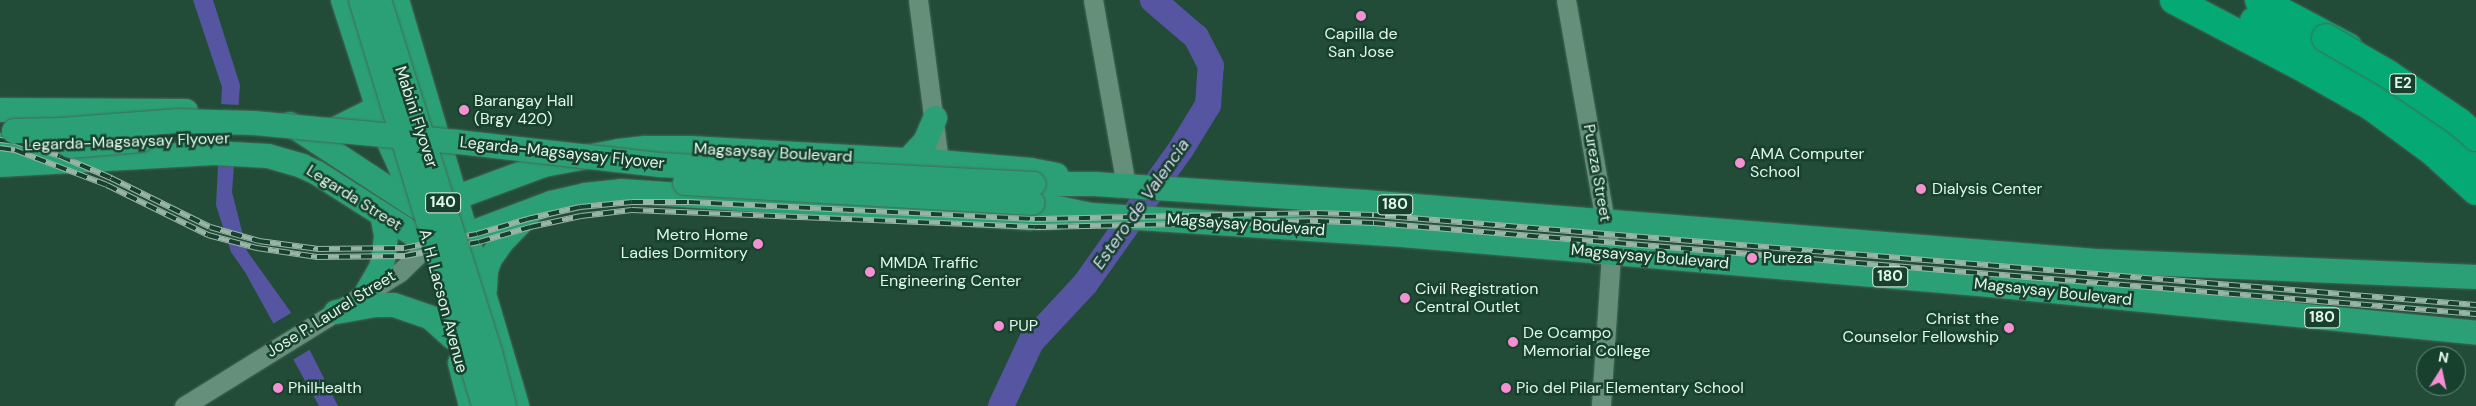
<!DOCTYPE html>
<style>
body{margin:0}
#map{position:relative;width:2476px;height:406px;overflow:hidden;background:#234c38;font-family:"DM Sans",sans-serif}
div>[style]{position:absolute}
.water>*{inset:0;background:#5655a2}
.pier>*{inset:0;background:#234c38;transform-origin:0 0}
.river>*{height:26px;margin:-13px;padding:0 13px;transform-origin:13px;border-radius:13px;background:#5655a2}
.roads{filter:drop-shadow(0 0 1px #436859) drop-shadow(0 0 1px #436859)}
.minor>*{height:19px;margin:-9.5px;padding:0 9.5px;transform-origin:9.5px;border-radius:9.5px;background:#658f79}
.major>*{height:24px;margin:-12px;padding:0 12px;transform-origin:12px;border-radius:12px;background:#2b9f75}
.highway>*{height:28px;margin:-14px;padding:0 14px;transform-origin:14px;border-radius:14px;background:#05a973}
.rail>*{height:5.5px;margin-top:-2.75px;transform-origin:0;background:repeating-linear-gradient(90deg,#17412e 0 11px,#98b5a6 0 22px);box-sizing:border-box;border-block:1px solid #98b5a6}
.bridges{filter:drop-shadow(0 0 1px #436859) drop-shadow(0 0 1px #436859)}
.major-bridge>*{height:24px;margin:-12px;padding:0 12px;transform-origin:12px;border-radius:12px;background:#2b9f75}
.highway-bridge>*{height:28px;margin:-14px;padding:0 14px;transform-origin:14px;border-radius:14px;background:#05a973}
.dots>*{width:14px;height:14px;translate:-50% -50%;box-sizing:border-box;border:2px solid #17412e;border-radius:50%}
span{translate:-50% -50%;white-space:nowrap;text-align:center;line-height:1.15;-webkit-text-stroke:5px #17412e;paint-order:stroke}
.shield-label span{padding:1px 4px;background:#17412e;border:1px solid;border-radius:4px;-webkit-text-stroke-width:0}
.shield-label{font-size:15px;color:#e1f7ea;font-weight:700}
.poi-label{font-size:16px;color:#e1f7ea}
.left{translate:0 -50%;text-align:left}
.right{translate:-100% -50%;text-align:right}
.street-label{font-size:16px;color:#e1f7ea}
.water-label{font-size:18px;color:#d4d6ec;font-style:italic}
.north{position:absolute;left:2416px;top:346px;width:50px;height:50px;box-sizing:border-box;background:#17412e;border:1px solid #688a79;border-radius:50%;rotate:10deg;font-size:14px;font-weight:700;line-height:20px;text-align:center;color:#e1f7ea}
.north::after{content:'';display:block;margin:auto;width:18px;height:22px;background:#f591d2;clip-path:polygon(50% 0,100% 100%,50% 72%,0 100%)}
</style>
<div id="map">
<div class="water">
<div style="clip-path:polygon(193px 0,213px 0,240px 85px,232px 192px,247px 251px,290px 311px,338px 406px,319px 406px,245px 272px,231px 252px,216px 205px,222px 87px)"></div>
</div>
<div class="pier">
<div style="left:219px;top:104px;width:21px;height:53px;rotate:3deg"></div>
<div style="clip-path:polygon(221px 228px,245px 235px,249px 249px,225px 242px)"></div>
<div style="left:291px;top:313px;width:41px;height:22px;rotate:59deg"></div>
</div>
<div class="river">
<div style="left:1001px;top:406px;width:71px;rotate:-64.9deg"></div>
<div style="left:1031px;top:342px;width:79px;rotate:-47deg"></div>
<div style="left:1085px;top:284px;width:166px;rotate:-54.6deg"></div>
<div style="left:1181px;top:149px;width:52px;rotate:-58.5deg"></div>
<div style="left:1208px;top:105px;width:39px;rotate:-86deg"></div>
<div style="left:1211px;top:66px;width:33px;rotate:-117deg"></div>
<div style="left:1196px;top:37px;width:57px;rotate:-139.3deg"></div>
</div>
<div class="roads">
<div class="minor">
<div style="left:918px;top:0;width:163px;rotate:82.6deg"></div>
<div style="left:1093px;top:0;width:189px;rotate:79.9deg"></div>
<div style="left:1566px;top:0;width:258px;rotate:80deg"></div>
<div style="left:1611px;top:254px;width:152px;rotate:93.8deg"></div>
<div style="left:184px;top:406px;width:254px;rotate:-31.8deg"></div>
<div style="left:400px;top:272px;width:40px;rotate:-44deg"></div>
<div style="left:429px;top:244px;width:14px;rotate:-60deg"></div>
</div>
<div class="major">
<div style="left:343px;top:0;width:149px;rotate:72.1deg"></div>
<div style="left:389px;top:142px;width:54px;rotate:65.8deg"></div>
<div style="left:397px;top:0;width:423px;rotate:73.5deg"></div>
<div style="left:0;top:110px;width:186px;rotate:0.3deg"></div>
<div style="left:290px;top:124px;width:152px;rotate:33.2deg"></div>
<div style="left:417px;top:207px;width:39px;rotate:-13deg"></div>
<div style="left:455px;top:198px;width:95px;rotate:-20.3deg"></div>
<div style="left:544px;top:165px;width:76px;rotate:-10.6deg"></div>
<div style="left:619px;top:151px;width:26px;rotate:-7deg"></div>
<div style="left:645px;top:148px;width:45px"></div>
<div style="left:690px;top:148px;width:249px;rotate:3.2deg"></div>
<div style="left:939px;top:162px;width:92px;rotate:5deg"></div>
<div style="left:1031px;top:170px;width:26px;rotate:11deg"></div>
<div style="left:323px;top:135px;width:60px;rotate:-26.6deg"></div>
<div style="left:0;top:145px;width:14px;rotate:4deg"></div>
<div style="left:907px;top:161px;width:26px;rotate:-47deg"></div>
<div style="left:925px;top:142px;width:26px;rotate:-67deg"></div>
<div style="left:0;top:165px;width:214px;rotate:-3.2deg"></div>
<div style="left:214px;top:153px;width:54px;rotate:3.2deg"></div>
<div style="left:268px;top:156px;width:35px;rotate:16deg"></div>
<div style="left:302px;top:166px;width:17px;rotate:25deg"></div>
<div style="left:317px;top:173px;width:133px;rotate:32.4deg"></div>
<div style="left:429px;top:244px;width:38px;rotate:-14deg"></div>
<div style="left:466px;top:235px;width:91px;rotate:-20.6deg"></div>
<div style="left:551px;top:203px;width:35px;rotate:-13deg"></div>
<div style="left:585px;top:195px;width:36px;rotate:-6deg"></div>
<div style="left:621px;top:191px;width:411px;rotate:3.8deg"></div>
<div style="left:1031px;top:218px;width:27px;rotate:-2deg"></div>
<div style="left:1034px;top:184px;width:61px"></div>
<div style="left:1095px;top:184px;width:271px;rotate:3.8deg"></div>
<div style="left:1365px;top:202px;width:733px;rotate:4.61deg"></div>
<div style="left:2096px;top:261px;width:380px;rotate:2.4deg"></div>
<div style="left:1032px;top:203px;width:61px;rotate:11.3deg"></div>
<div style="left:1092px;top:215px;width:311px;rotate:3.7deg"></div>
<div style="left:1402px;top:235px;width:590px;rotate:4.86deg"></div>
<div style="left:1990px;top:285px;width:488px;rotate:5.6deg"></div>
<div style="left:485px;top:289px;width:18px;rotate:-87deg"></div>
<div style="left:486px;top:271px;width:13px;rotate:-72deg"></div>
<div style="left:490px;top:259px;width:21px;rotate:-55deg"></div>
<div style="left:502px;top:242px;width:37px;rotate:-46deg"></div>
<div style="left:367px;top:292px;width:28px;rotate:-60deg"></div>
<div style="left:381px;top:268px;width:13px;rotate:-77deg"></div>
<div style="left:384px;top:255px;width:20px;rotate:-84deg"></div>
<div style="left:386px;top:235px;width:21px;rotate:-101deg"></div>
<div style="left:336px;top:312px;width:39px;rotate:-10deg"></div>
<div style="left:374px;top:305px;width:20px"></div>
<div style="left:394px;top:305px;width:39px;rotate:19deg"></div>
<div style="left:431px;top:318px;width:30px;rotate:42deg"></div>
<div style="left:460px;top:363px;width:44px;rotate:75.7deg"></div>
</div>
<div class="highway">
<div style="left:2174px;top:0;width:153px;rotate:27.7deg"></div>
<div style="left:2309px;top:71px;width:73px;rotate:29.7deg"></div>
<div style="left:2372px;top:107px;width:76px;rotate:36.4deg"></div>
<div style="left:2433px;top:152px;width:58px;rotate:42.2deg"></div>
<div style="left:2259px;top:0;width:101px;rotate:27.8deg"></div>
<div style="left:2254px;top:21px;width:73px;rotate:25.9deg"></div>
<div style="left:2320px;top:53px;width:69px;rotate:30.3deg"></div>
<div style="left:2380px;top:88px;width:121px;rotate:37.2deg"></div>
</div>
</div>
<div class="rail">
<div style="left:0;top:140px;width:16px;rotate:7deg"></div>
<div style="left:16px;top:142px;width:46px;rotate:17.7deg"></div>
<div style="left:60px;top:156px;width:56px;rotate:23.3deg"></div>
<div style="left:111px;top:178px;width:110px;rotate:26.3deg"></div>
<div style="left:210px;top:227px;width:51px;rotate:15.9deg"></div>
<div style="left:259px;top:241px;width:60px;rotate:7.7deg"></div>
<div style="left:318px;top:249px;width:86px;rotate:-0.7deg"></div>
<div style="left:404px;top:248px;width:74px;rotate:-10.9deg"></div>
<div style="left:477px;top:234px;width:52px;rotate:-16.7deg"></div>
<div style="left:527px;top:219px;width:54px;rotate:-12.8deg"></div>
<div style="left:580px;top:207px;width:52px;rotate:-5.5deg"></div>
<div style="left:632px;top:202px;width:57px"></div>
<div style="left:689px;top:202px;width:346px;rotate:2.8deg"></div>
<div style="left:1035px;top:219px;width:282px;rotate:-1.2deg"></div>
<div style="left:1317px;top:213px;width:57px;rotate:2deg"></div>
<div style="left:1374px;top:215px;width:1106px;rotate:4.67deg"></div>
<div style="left:0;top:148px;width:15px;rotate:8deg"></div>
<div style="left:15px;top:150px;width:98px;rotate:20.8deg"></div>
<div style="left:107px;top:185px;width:113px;rotate:26.3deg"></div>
<div style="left:208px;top:235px;width:51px;rotate:14.9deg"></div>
<div style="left:257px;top:248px;width:61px;rotate:8.5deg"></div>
<div style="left:317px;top:257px;width:88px;rotate:-0.7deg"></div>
<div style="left:405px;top:256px;width:75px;rotate:-10.7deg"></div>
<div style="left:479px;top:242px;width:53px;rotate:-16.4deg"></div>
<div style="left:530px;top:227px;width:52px;rotate:-12.2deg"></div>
<div style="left:581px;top:216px;width:51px;rotate:-6.7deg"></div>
<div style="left:632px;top:210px;width:403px;rotate:2.4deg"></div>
<div style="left:1035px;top:227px;width:283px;rotate:-1.2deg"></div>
<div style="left:1318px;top:221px;width:56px;rotate:2deg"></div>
<div style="left:1374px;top:223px;width:1106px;rotate:4.72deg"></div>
</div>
<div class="bridges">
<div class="major-bridge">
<div style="left:361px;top:0;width:424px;rotate:73.1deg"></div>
<div style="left:379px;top:0;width:369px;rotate:72.5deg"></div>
<div style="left:490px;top:352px;width:56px;rotate:75.5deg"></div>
<div style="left:14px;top:131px;width:46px;rotate:-1.2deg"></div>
<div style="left:60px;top:130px;width:116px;rotate:-4.4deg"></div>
<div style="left:176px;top:121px;width:78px;rotate:1.5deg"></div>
<div style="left:254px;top:123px;width:205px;rotate:5.3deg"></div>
<div style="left:458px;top:142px;width:202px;rotate:6.5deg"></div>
<div style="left:659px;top:165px;width:375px;rotate:2.9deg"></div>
<div style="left:70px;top:146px;width:72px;rotate:-4.8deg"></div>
<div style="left:685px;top:183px;width:348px;rotate:3.3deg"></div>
</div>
<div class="highway-bridge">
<div style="left:2326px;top:38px;width:72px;rotate:30.1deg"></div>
<div style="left:2388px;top:74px;width:86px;rotate:34.1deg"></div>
<div style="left:2459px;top:122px;width:23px;rotate:41deg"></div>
</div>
</div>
<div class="dots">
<div style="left:1361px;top:16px;background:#f591d2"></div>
<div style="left:464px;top:110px;background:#f591d2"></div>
<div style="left:1740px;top:163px;background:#f591d2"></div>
<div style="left:1921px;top:189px;background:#f591d2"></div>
<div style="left:758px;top:244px;background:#f591d2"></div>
<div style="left:1752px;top:258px;background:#f591d2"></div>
<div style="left:870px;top:272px;background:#f591d2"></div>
<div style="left:1405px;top:298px;background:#f591d2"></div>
<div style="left:999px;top:326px;background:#f591d2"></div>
<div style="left:2009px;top:328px;background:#f591d2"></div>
<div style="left:1513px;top:342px;background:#f591d2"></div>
<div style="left:278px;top:388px;background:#f591d2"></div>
<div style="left:1506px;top:388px;background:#f591d2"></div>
</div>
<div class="shield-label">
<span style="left:2403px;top:84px">E2</span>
<span style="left:443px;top:203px">140</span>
<span style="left:1395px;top:205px">180</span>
<span style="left:1890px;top:277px">180</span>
<span style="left:2322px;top:318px">180</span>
</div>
<div class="poi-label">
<span style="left:1361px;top:43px">Capilla de<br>San Jose</span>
<span class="left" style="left:474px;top:110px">Barangay Hall<br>(Brgy 420)</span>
<span class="left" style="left:1750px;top:163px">AMA Computer<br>School</span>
<span class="left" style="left:1932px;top:189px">Dialysis Center</span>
<span class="right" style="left:748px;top:244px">Metro Home<br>Ladies Dormitory</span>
<span class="left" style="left:1763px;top:258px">Pureza</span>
<span class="left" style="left:880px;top:272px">MMDA Traffic<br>Engineering Center</span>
<span class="left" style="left:1415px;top:298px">Civil Registration<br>Central Outlet</span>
<span class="right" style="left:1999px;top:328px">Christ the<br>Counselor Fellowship</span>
<span class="left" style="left:1009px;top:326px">PUP</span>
<span class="left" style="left:1523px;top:342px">De Ocampo<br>Memorial College</span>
<span class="left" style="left:288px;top:388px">PhilHealth</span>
<span class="left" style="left:1516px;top:388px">Pio del Pilar Elementary School</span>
</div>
<div class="street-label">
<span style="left:416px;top:117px;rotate:72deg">Mabini Flyover</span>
<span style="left:127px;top:142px;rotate:-2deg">Legarda-Magsaysay Flyover</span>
<span style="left:562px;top:153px;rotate:6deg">Legarda-Magsaysay Flyover</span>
<span style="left:773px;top:153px;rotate:3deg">Magsaysay Boulevard</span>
<span style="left:1597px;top:173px;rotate:80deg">Pureza Street</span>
<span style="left:354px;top:198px;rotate:32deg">Legarda Street</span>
<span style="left:1246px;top:225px;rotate:4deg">Magsaysay Boulevard</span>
<span style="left:1650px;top:257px;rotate:5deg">Magsaysay Boulevard</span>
<span style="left:2053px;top:292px;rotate:6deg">Magsaysay Boulevard</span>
<span style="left:443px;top:301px;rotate:75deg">A. H. Lacson Avenue</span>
<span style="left:331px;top:314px;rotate:-32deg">Jose P. Laurel Street</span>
</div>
<div class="water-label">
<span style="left:1141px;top:204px;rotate:-55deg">Estero de Valencia</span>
</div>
<div class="north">N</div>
</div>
